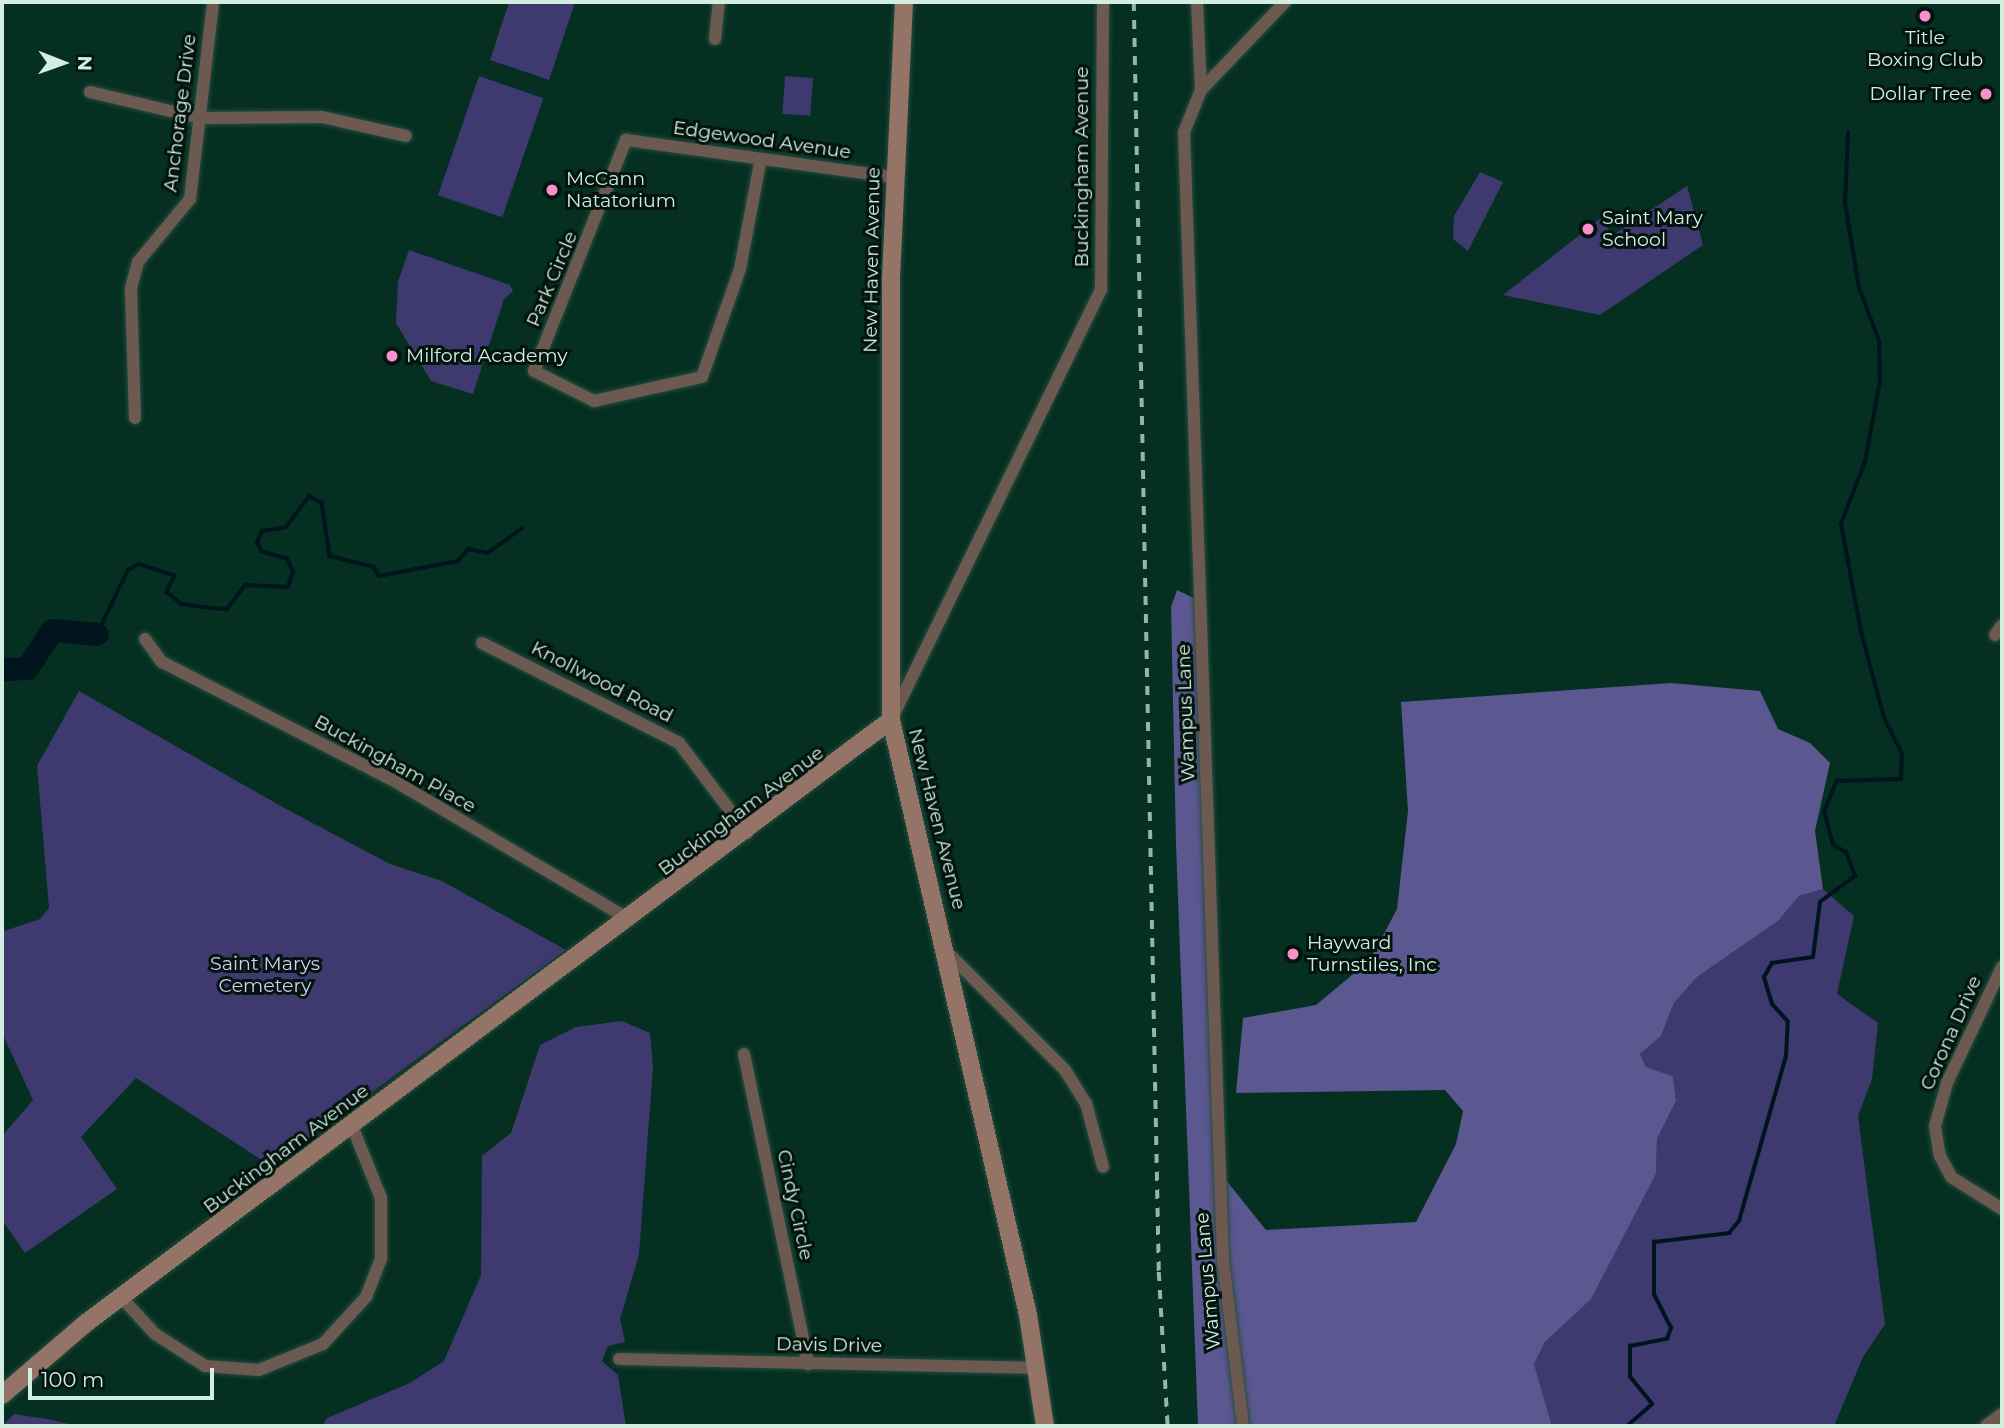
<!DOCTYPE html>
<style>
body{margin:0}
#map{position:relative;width:2004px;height:1428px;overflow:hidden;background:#052f21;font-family:Montserrat,sans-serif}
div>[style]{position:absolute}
.green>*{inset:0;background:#3e396e;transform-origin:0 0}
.forest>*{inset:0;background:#5b5790}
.stream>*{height:3.5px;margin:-1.75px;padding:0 1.75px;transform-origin:1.75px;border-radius:1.75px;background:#00141d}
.river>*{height:23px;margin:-11.5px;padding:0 11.5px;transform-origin:11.5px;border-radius:11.5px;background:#00141d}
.roads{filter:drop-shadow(0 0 2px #264d40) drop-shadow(0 0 2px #264d40)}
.street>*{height:12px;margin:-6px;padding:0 6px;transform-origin:6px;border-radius:6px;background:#6c5950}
.secondary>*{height:18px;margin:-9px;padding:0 9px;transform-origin:9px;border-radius:9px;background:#937466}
.rail>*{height:3.5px;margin-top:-1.75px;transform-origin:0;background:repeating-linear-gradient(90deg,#96b5a8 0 9px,transparent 0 18px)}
.dots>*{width:19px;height:19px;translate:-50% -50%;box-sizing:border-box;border:4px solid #02140d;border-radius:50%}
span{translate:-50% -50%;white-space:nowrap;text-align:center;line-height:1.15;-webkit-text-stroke:6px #02140d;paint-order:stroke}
.poi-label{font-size:19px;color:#d3ede1}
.right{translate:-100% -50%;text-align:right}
.left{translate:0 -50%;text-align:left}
.street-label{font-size:19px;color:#d3ede1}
.park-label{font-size:19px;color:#cfcff2}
.frame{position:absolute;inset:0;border:4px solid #d3ede1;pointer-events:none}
.north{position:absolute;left:28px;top:28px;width:70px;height:70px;-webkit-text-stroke:5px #02140d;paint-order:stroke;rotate:91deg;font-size:19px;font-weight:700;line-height:28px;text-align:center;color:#d3ede1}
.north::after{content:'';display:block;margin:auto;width:24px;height:32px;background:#d3ede1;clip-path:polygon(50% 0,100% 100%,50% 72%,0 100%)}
.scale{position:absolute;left:28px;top:1368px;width:186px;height:32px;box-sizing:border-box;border:4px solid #d3ede1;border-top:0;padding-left:9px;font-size:21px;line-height:24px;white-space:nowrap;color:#d3ede1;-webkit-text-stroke:5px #02140d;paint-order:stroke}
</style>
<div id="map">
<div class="green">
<div style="clip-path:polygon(509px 2px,575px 2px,549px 80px,490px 60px)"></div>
<div style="left:479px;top:76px;width:68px;height:126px;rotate:19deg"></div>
<div style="left:785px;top:76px;width:28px;height:38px;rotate:4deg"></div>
<div style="clip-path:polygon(1480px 172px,1503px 182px,1468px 251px,1453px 239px,1454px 216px)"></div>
<div style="clip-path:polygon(1687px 186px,1703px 245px,1600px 315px,1503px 295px,1600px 219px,1613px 235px)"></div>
<div style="clip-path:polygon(409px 250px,510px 285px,513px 291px,504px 299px,473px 394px,431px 381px,396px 323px,398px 282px)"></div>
<div style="clip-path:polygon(79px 691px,286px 809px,390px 864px,442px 881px,566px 950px,271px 1166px,136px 1078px,81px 1137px,117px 1189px,25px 1253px,2px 1220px,2px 1136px,33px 1100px,2px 1033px,2px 942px,4px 931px,40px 919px,49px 908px,37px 766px)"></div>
<div style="clip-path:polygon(1823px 889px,1854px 916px,1837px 994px,1878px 1023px,1872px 1079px,1858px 1116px,1885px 1324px,1863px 1357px,1834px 1426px,1552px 1426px,1534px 1364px,1545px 1342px,1591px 1298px,1656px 1174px,1657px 1139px,1676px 1101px,1673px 1076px,1646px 1067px,1640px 1054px,1661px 1036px,1674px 1003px,1697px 977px,1778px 921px,1799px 896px)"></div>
<div style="clip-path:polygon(622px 1021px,650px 1033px,653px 1067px,639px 1255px,620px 1319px,625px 1342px,608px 1346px,602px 1361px,618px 1375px,626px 1426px,322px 1426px,327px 1418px,410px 1383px,444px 1361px,481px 1275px,482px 1156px,511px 1133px,540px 1045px,576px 1027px)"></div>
<div style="clip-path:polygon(14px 1414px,47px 1419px,78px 1426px,2px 1426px)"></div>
</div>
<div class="forest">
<div style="clip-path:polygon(1177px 590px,1198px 600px,1217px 1169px,1266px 1230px,1416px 1222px,1456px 1144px,1463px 1111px,1445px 1090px,1236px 1093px,1243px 1018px,1316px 1005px,1370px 960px,1397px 909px,1408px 811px,1401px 702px,1671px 683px,1760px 691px,1778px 729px,1810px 743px,1830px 763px,1815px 831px,1823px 889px,1799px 896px,1778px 921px,1697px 977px,1674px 1003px,1661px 1036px,1640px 1054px,1646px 1067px,1673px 1076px,1676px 1101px,1657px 1139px,1656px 1174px,1591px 1299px,1545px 1342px,1534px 1364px,1552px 1426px,1198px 1426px,1176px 845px,1171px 607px)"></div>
</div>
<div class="stream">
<div style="left:97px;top:634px;width:71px;rotate:-64.2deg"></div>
<div style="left:128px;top:570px;width:13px;rotate:-29deg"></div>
<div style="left:139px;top:564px;width:38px;rotate:18deg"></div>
<div style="left:175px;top:576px;width:18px;rotate:117deg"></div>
<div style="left:167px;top:592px;width:19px;rotate:39deg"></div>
<div style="left:182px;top:604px;width:21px;rotate:8deg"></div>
<div style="left:203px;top:607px;width:24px;rotate:5deg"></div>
<div style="left:227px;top:609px;width:30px;rotate:-53deg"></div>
<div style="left:245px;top:585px;width:43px;rotate:2.7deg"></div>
<div style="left:288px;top:587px;width:16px;rotate:-72deg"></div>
<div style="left:293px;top:572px;width:14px;rotate:-115deg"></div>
<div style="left:287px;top:559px;width:26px;rotate:-164deg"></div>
<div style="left:262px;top:552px;width:10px;rotate:-119deg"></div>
<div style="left:257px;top:543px;width:13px;rotate:-67deg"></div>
<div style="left:262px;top:531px;width:24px;rotate:-9deg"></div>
<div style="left:286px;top:527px;width:39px;rotate:-53deg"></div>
<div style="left:309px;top:496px;width:15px;rotate:28deg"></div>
<div style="left:322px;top:503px;width:54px;rotate:81.4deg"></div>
<div style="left:330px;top:556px;width:45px;rotate:14deg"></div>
<div style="left:374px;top:567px;width:10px;rotate:61deg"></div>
<div style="left:379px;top:576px;width:80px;rotate:-10.8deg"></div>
<div style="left:458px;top:561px;width:16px;rotate:-50deg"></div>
<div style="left:468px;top:549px;width:20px;rotate:11deg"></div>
<div style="left:488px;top:553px;width:42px;rotate:-36.3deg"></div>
<div style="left:1627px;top:1426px;width:33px;rotate:-41deg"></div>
<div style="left:1652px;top:1404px;width:35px;rotate:-129deg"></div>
<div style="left:1630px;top:1377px;width:31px;rotate:-90deg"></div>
<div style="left:1630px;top:1346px;width:38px;rotate:-11deg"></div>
<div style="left:1667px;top:1339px;width:12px;rotate:-70deg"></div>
<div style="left:1671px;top:1328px;width:37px;rotate:-117deg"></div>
<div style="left:1654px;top:1295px;width:53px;rotate:-90deg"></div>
<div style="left:1654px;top:1242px;width:76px;rotate:-6.8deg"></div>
<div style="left:1729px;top:1233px;width:16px;rotate:-50deg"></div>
<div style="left:1739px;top:1221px;width:172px;rotate:-74.1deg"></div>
<div style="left:1786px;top:1056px;width:34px;rotate:-87deg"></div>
<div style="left:1788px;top:1022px;width:24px;rotate:-132deg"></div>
<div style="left:1772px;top:1004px;width:28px;rotate:-107deg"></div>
<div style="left:1764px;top:977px;width:16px;rotate:-60deg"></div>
<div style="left:1772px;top:963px;width:41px;rotate:-8.3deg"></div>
<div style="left:1813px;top:957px;width:55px;rotate:-82.7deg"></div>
<div style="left:1820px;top:902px;width:44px;rotate:-36.6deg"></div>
<div style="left:1855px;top:876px;width:25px;rotate:-111deg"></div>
<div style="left:1846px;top:853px;width:15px;rotate:-148deg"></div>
<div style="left:1833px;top:845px;width:35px;rotate:-105deg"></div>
<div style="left:1824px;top:811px;width:33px;rotate:-67deg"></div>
<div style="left:1837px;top:781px;width:64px;rotate:-1.8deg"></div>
<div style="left:1901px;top:779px;width:25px;rotate:-88deg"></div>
<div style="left:1902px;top:754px;width:40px;rotate:-116.6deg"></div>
<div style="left:1884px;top:718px;width:89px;rotate:-105deg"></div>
<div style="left:1861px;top:632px;width:110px;rotate:-100.5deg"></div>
<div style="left:1841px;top:524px;width:66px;rotate:-68.8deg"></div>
<div style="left:1865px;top:462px;width:82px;rotate:-79.5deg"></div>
<div style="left:1880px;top:381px;width:40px;rotate:-91.4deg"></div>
<div style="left:1879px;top:341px;width:57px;rotate:-110.7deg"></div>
<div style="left:1859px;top:288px;width:86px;rotate:-99.4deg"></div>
<div style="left:1845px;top:203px;width:70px;rotate:-87.5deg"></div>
</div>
<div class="river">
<div style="left:2px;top:669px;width:25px;rotate:-2deg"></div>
<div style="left:27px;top:668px;width:45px;rotate:-56.7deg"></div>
<div style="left:52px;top:630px;width:45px;rotate:5.1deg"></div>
</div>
<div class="roads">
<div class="street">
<div style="left:1197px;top:2px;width:88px;rotate:87.4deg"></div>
<div style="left:1201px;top:90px;width:45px;rotate:112deg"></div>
<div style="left:1184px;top:132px;width:1129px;rotate:88.02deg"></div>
<div style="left:1223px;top:1260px;width:167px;rotate:83.1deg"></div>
<div style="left:715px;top:39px;width:37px;rotate:-84deg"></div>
<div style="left:1201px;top:90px;width:122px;rotate:-46.3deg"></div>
<div style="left:90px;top:92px;width:113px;rotate:13.3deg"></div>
<div style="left:200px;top:118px;width:122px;rotate:-0.5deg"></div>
<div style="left:322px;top:117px;width:86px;rotate:12.7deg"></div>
<div style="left:760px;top:163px;width:108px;rotate:100.7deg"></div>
<div style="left:740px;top:269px;width:114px;rotate:109.4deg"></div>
<div style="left:702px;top:377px;width:111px;rotate:167.5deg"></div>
<div style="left:594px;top:401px;width:67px;rotate:-153.4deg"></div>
<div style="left:534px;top:371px;width:249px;rotate:-68.3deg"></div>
<div style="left:626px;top:140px;width:271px;rotate:7.9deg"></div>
<div style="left:135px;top:418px;width:130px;rotate:-91.8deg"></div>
<div style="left:131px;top:288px;width:27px;rotate:-75deg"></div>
<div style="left:138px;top:262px;width:82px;rotate:-50.5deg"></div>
<div style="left:190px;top:199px;width:198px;rotate:-83.3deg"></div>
<div style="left:1995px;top:635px;width:12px;rotate:-55deg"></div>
<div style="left:145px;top:639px;width:29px;rotate:54deg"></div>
<div style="left:162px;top:662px;width:257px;rotate:27.1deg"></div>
<div style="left:391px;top:779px;width:277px;rotate:30.5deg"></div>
<div style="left:482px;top:643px;width:221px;rotate:26.9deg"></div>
<div style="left:679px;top:743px;width:113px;rotate:52.9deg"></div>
<div style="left:893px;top:716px;width:474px;rotate:-64deg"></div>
<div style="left:1101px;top:290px;width:288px;rotate:-89.6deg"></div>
<div style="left:948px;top:953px;width:165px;rotate:45deg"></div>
<div style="left:1065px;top:1070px;width:39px;rotate:58deg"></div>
<div style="left:1086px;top:1103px;width:66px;rotate:75.1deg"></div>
<div style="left:2002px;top:967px;width:128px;rotate:115.4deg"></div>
<div style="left:1947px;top:1083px;width:45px;rotate:105.6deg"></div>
<div style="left:1935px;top:1126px;width:30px;rotate:81deg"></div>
<div style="left:1940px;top:1156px;width:24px;rotate:62deg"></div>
<div style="left:1951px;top:1177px;width:60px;rotate:32.1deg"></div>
<div style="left:744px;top:1054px;width:317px;rotate:78.3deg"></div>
<div style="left:121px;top:1297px;width:50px;rotate:47.4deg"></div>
<div style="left:155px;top:1334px;width:59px;rotate:32.6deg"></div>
<div style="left:205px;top:1366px;width:54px;rotate:4.2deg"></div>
<div style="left:259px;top:1370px;width:69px;rotate:-22.1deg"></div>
<div style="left:323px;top:1344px;width:64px;rotate:-47.5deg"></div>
<div style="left:366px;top:1297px;width:41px;rotate:-68.5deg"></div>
<div style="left:381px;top:1259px;width:61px;rotate:-90deg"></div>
<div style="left:381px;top:1198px;width:78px;rotate:-111.9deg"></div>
<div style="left:619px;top:1359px;width:418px;rotate:1.2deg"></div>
<div style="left:1986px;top:1426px;width:20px;rotate:-37deg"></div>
</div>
<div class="secondary">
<div style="left:904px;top:2px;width:280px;rotate:92.7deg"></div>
<div style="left:891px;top:282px;width:438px;rotate:90deg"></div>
<div style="left:891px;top:720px;width:611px;rotate:77.03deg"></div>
<div style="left:1028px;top:1315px;width:112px;rotate:81.3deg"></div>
<div style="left:2px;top:1395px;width:111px;rotate:-40.6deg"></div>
<div style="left:86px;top:1323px;width:1006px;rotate:-36.84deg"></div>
</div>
</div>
<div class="rail">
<div style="left:1134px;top:2px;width:1270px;rotate:88.87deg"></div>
<div style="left:1159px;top:1272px;width:154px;rotate:86.7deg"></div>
</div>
<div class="dots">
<div style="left:1925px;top:16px;background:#f890cb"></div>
<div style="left:1986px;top:94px;background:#f890cb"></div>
<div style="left:552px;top:190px;background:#f890cb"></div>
<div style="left:1588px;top:229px;background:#f890cb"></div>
<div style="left:392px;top:356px;background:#f890cb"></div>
<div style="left:1293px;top:954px;background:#f890cb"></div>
</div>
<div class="poi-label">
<span style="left:1925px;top:49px">Title<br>Boxing Club</span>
<span class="right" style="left:1972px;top:94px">Dollar Tree</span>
<span class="left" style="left:566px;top:190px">McCann<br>Natatorium</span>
<span class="left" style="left:1602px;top:229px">Saint Mary<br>School</span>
<span class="left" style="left:406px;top:356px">Milford Academy</span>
<span class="left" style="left:1307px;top:954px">Hayward<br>Turnstiles, Inc</span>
</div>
<div class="street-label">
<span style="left:180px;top:113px;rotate:-83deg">Anchorage Drive</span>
<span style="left:762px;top:140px;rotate:8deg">Edgewood Avenue</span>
<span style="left:1082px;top:167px;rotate:-90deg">Buckingham Avenue</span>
<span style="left:872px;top:260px;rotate:-89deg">New Haven Avenue</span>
<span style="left:552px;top:279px;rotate:-67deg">Park Circle</span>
<span style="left:602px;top:682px;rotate:27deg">Knollwood Road</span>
<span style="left:1186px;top:713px;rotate:-92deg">Wampus Lane</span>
<span style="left:395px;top:764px;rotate:29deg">Buckingham Place</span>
<span style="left:741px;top:811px;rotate:-37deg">Buckingham Avenue</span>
<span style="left:937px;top:819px;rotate:76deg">New Haven Avenue</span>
<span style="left:1951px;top:1033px;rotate:-66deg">Corona Drive</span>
<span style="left:286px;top:1149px;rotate:-37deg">Buckingham Avenue</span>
<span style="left:795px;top:1205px;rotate:78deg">Cindy Circle</span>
<span style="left:1208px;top:1281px;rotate:-95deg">Wampus Lane</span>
<span style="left:829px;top:1345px;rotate:1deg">Davis Drive</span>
</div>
<div class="park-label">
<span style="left:265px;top:975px">Saint Marys<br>Cemetery</span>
</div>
<div class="frame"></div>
<div class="north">N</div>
<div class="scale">100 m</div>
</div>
